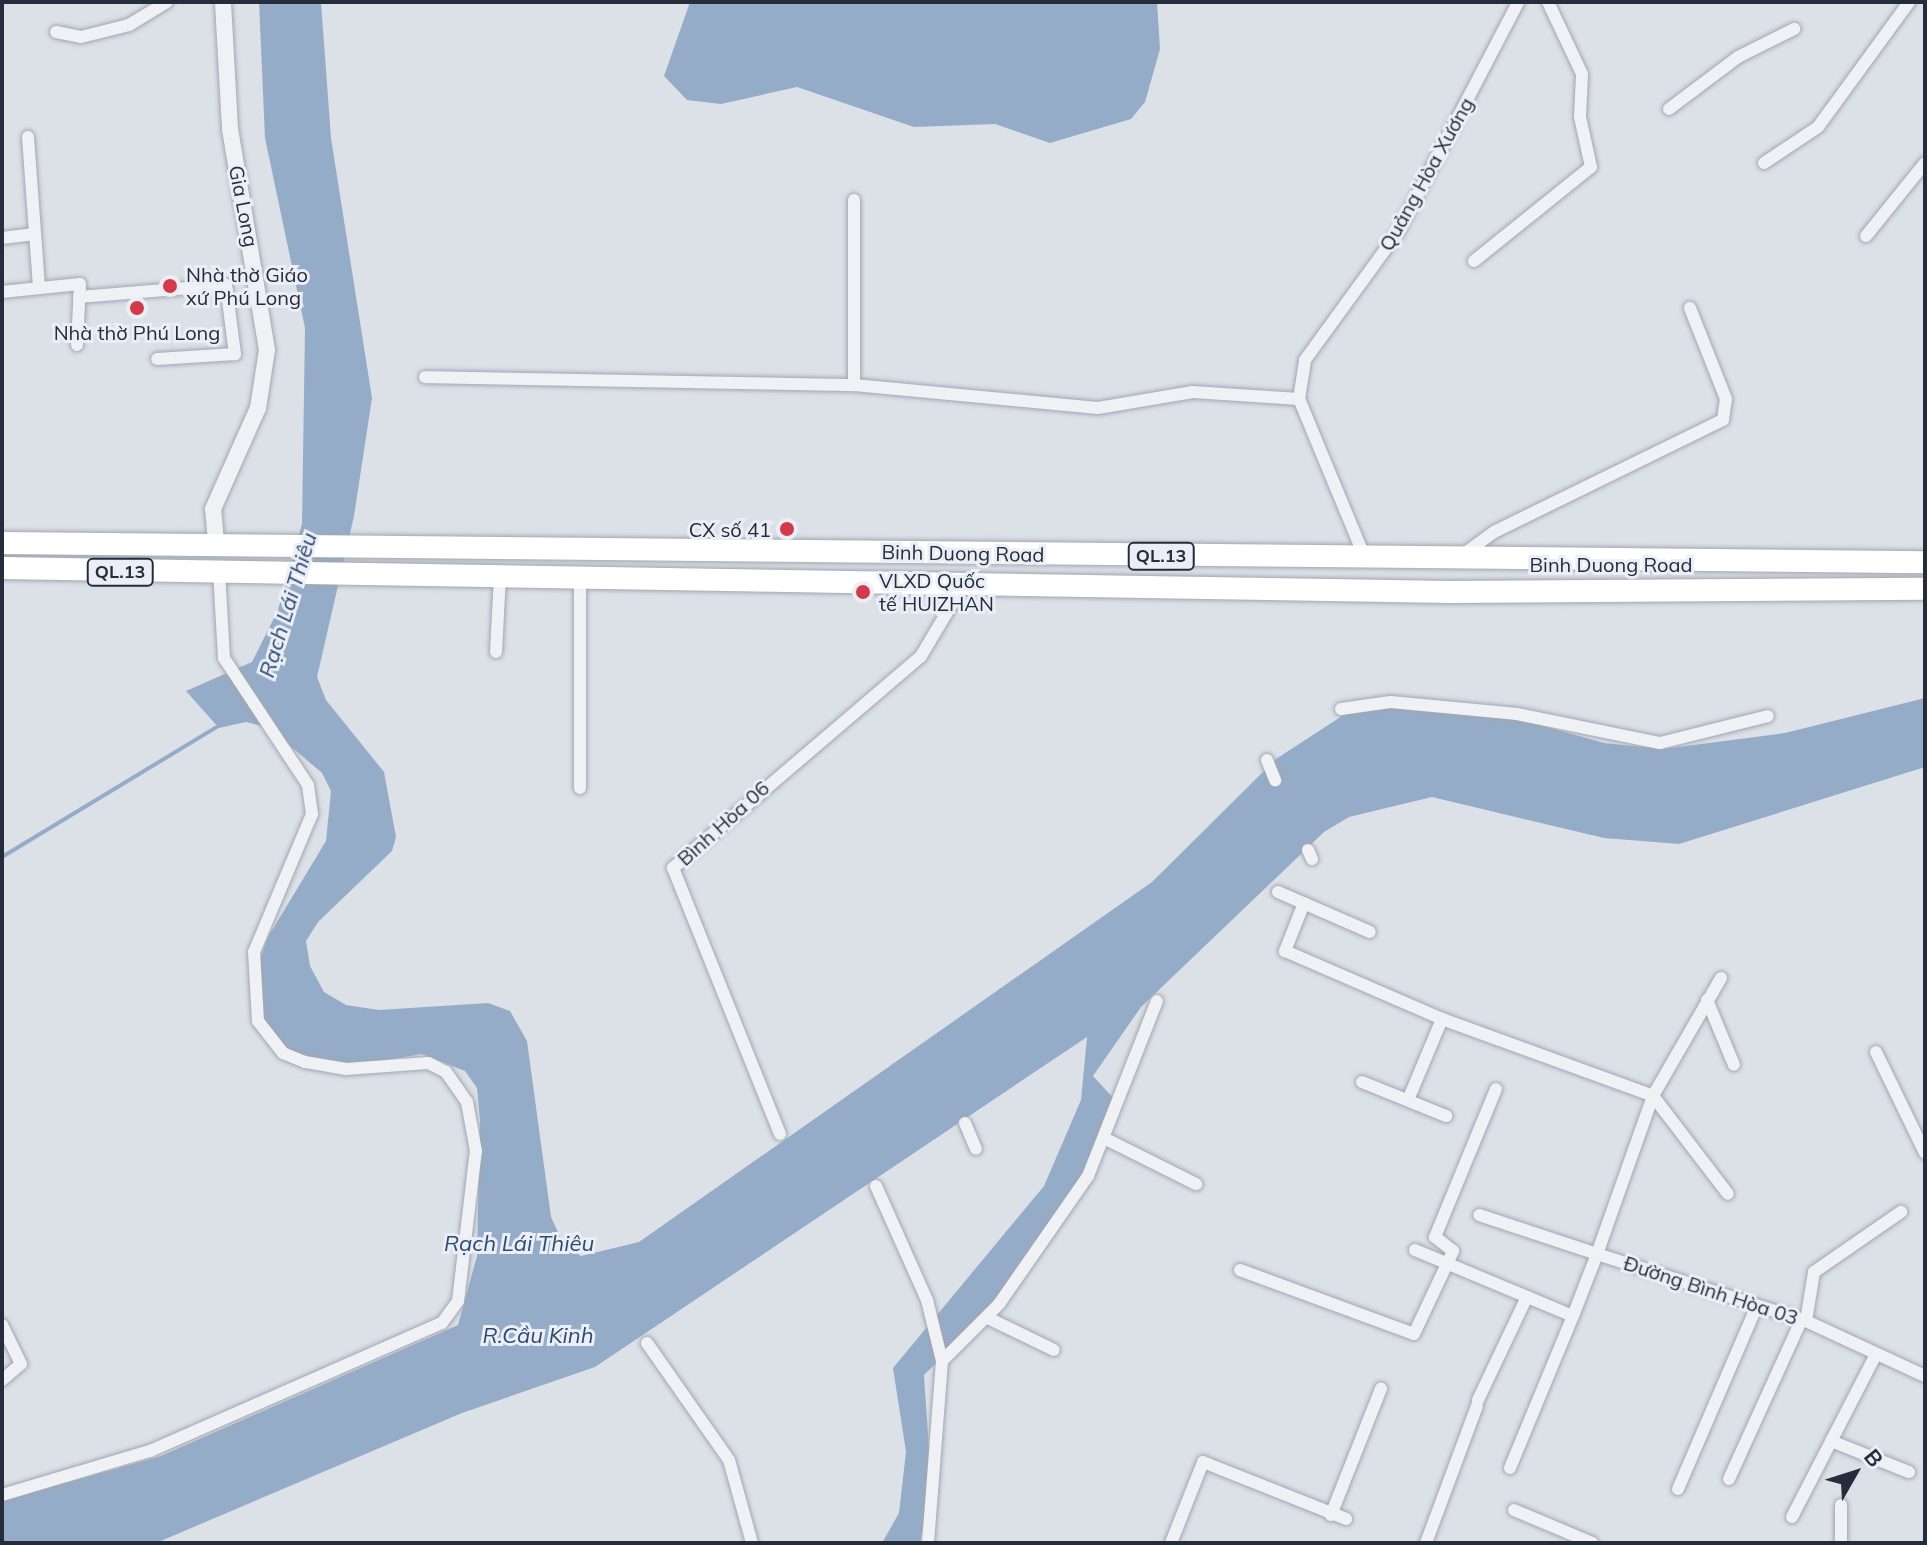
<!DOCTYPE html>
<meta charset="utf-8">
<style>
body{margin:0}
#map{position:relative;width:1927px;height:1545px;overflow:hidden;background:#dce0e7;font-family:Mulish,sans-serif}
div>[style]{position:absolute}
.water>*{inset:0;background:#95acc9}
.stream>*{height:4px;margin:-2px;padding:0 2px;transform-origin:2px;border-radius:2px;background:#95acc9}
.roads{filter:drop-shadow(0 0 2px #a1a7b1) drop-shadow(0 0 2px #a1a7b1)}
.minor>*{height:12px;margin:-6px;padding:0 6px;transform-origin:6px;border-radius:6px;background:#eff1f5}
.tertiary>*{height:16px;margin:-8px;padding:0 8px;transform-origin:8px;border-radius:8px;background:#eff1f5}
.trunk>*{height:22px;margin:-11px;padding:0 11px;transform-origin:11px;border-radius:11px;background:#fff}
.dots>*{width:22px;height:22px;translate:-50% -50%;box-sizing:border-box;border:4px solid #ebeff5;border-radius:50%}
span{translate:-50% -50%;white-space:nowrap;text-align:center;line-height:1.15;-webkit-text-stroke:6px #ebeff5;paint-order:stroke}
.shield-label span{padding:2px 6px;background:#ebeff5;border:2px solid;border-radius:6px;-webkit-text-stroke-width:0}
.shield-label{font-size:18px;color:#252d3d;font-weight:700}
.street-label{font-size:20px;color:#252d3d}
.poi-label{font-size:20px;color:#252d3d}
.left{translate:0 -50%;text-align:left}
.right{translate:-100% -50%;text-align:right}
.water-label{font-size:22px;color:#2e4a72;font-style:italic}
.frame{position:absolute;inset:0;border:4px solid #252d3d;pointer-events:none}
.north{position:absolute;left:1815px;top:1433px;width:80px;height:80px;-webkit-text-stroke:6px #ebeff5;paint-order:stroke;rotate:51deg;font-size:22px;font-weight:700;line-height:32px;text-align:center;color:#252d3d}
.north::after{content:'';display:block;margin:auto;width:28px;height:36px;background:#252d3d;clip-path:polygon(50% 0,100% 100%,50% 72%,0 100%)}
</style>
<div id="map">
<div class="water">
<div style="clip-path:polygon(259px 2px,321px 2px,331px 138px,372px 398px,354px 516px,317px 677px,326px 700px,384px 772px,396px 837px,392px 851px,318px 922px,306px 941px,310px 966px,324px 992px,346px 1005px,379px 1010px,488px 1003px,510px 1011px,527px 1041px,551px 1217px,563px 1243px,581px 1256px,639px 1242px,1152px 882px,1276px 759px,1345px 714px,1390px 707px,1519px 719px,1604px 743px,1663px 749px,1785px 733px,1925px 698px,1925px 767px,1679px 844px,1604px 838px,1432px 797px,1349px 817px,1324px 832px,1141px 1007px,1093px 1076px,1116px 1101px,1085px 1175px,984px 1316px,924px 1375px,931px 1480px,920px 1543px,882px 1543px,899px 1513px,906px 1452px,893px 1368px,1044px 1186px,1081px 1100px,1087px 1037px,595px 1367px,462px 1413px,156px 1543px,2px 1543px,2px 1501px,161px 1456px,458px 1325px,477px 1256px,480px 1120px,477px 1088px,465px 1071px,422px 1054px,350px 1066px,282px 1050px,266px 1033px,255px 974px,268px 937px,326px 841px,331px 791px,322px 773px,269px 728px,246px 722px,219px 728px,186px 691px,252px 662px,278px 610px,302px 524px,305px 328px,265px 138px)"></div>
<div style="clip-path:polygon(690px 2px,1157px 2px,1160px 49px,1145px 102px,1131px 119px,1050px 143px,995px 124px,914px 127px,797px 87px,721px 104px,687px 100px,664px 76px)"></div>
</div>
<div class="stream">
<div style="left:2px;top:857px;width:257px;rotate:-31.2deg"></div>
</div>
<div class="roads">
<div class="minor">
<div style="left:56px;top:32px;width:25px;rotate:11deg"></div>
<div style="left:81px;top:37px;width:49px;rotate:-14deg"></div>
<div style="left:129px;top:25px;width:44px;rotate:-31.2deg"></div>
<div style="left:1669px;top:109px;width:86px;rotate:-37deg"></div>
<div style="left:1738px;top:57px;width:63px;rotate:-26.6deg"></div>
<div style="left:28px;top:137px;width:151px;rotate:85.8deg"></div>
<div style="left:1764px;top:163px;width:65px;rotate:-33.7deg"></div>
<div style="left:1818px;top:127px;width:155px;rotate:-53.9deg"></div>
<div style="left:1866px;top:236px;width:94px;rotate:-51.1deg"></div>
<div style="left:2px;top:238px;width:33px;rotate:-7deg"></div>
<div style="left:1474px;top:261px;width:150px;rotate:-38.8deg"></div>
<div style="left:1591px;top:167px;width:51px;rotate:-102.4deg"></div>
<div style="left:1580px;top:117px;width:43px;rotate:-87.3deg"></div>
<div style="left:1582px;top:74px;width:80px;rotate:-115.3deg"></div>
<div style="left:2px;top:292px;width:78px;rotate:-5.9deg"></div>
<div style="left:80px;top:284px;width:61px;rotate:92.8deg"></div>
<div style="left:79px;top:297px;width:147px;rotate:-4.7deg"></div>
<div style="left:226px;top:285px;width:70px;rotate:82.6deg"></div>
<div style="left:235px;top:354px;width:78px;rotate:176.3deg"></div>
<div style="left:425px;top:377px;width:429px;rotate:1.1deg"></div>
<div style="left:854px;top:385px;width:245px;rotate:5.4deg"></div>
<div style="left:1098px;top:408px;width:96px;rotate:-9.6deg"></div>
<div style="left:1193px;top:392px;width:106px;rotate:3.8deg"></div>
<div style="left:854px;top:385px;width:185px;rotate:-90deg"></div>
<div style="left:1461px;top:556px;width:41px;rotate:-36deg"></div>
<div style="left:1494px;top:532px;width:255px;rotate:-26.1deg"></div>
<div style="left:1723px;top:420px;width:21px;rotate:-82deg"></div>
<div style="left:1726px;top:399px;width:98px;rotate:-111.6deg"></div>
<div style="left:1365px;top:558px;width:172px;rotate:-112.5deg"></div>
<div style="left:1299px;top:399px;width:39px;rotate:-81deg"></div>
<div style="left:1305px;top:360px;width:158px;rotate:-54deg"></div>
<div style="left:1398px;top:232px;width:259px;rotate:-62.4deg"></div>
<div style="left:580px;top:577px;width:211px;rotate:90deg"></div>
<div style="left:496px;top:652px;width:76px;rotate:-87deg"></div>
<div style="left:1341px;top:709px;width:50px;rotate:-8deg"></div>
<div style="left:1391px;top:702px;width:127px;rotate:5.4deg"></div>
<div style="left:1517px;top:714px;width:146px;rotate:11.5deg"></div>
<div style="left:1660px;top:743px;width:111px;rotate:-14deg"></div>
<div style="left:1267px;top:760px;width:22px;rotate:68deg"></div>
<div style="left:1308px;top:850px;width:10px;rotate:66deg"></div>
<div style="left:1278px;top:892px;width:100px;rotate:23.5deg"></div>
<div style="left:1304px;top:903px;width:52px;rotate:111.6deg"></div>
<div style="left:1285px;top:951px;width:171px;rotate:23.4deg"></div>
<div style="left:1442px;top:1019px;width:225px;rotate:20deg"></div>
<div style="left:1653px;top:1096px;width:123px;rotate:52.6deg"></div>
<div style="left:1721px;top:978px;width:136px;rotate:120deg"></div>
<div style="left:1653px;top:1096px;width:168px;rotate:109.5deg"></div>
<div style="left:1597px;top:1254px;width:219px;rotate:17.8deg"></div>
<div style="left:1806px;top:1321px;width:131px;rotate:24.8deg"></div>
<div style="left:1707px;top:1000px;width:70px;rotate:67.4deg"></div>
<div style="left:1876px;top:1052px;width:112px;rotate:64.1deg"></div>
<div style="left:1362px;top:1082px;width:91px;rotate:22deg"></div>
<div style="left:1408px;top:1100px;width:88px;rotate:-67.2deg"></div>
<div style="left:965px;top:1123px;width:28px;rotate:67deg"></div>
<div style="left:780px;top:1134px;width:287px;rotate:-111.9deg"></div>
<div style="left:673px;top:868px;width:326px;rotate:-40.5deg"></div>
<div style="left:921px;top:656px;width:84px;rotate:-59.2deg"></div>
<div style="left:1106px;top:1139px;width:101px;rotate:26.6deg"></div>
<div style="left:876px;top:1186px;width:125px;rotate:65.9deg"></div>
<div style="left:927px;top:1300px;width:63px;rotate:76.2deg"></div>
<div style="left:1415px;top:1250px;width:171px;rotate:22.7deg"></div>
<div style="left:1573px;top:1316px;width:66px;rotate:-68.8deg"></div>
<div style="left:1597px;top:1254px;width:124px;rotate:-161.7deg"></div>
<div style="left:1240px;top:1270px;width:185px;rotate:20.2deg"></div>
<div style="left:1414px;top:1334px;width:92px;rotate:-64.8deg"></div>
<div style="left:1453px;top:1251px;width:23px;rotate:-142deg"></div>
<div style="left:1435px;top:1237px;width:160px;rotate:-67.6deg"></div>
<div style="left:988px;top:1318px;width:73px;rotate:25.9deg"></div>
<div style="left:1806px;top:1321px;width:50px;rotate:-80.7deg"></div>
<div style="left:1814px;top:1272px;width:106px;rotate:-34.6deg"></div>
<div style="left:2px;top:1325px;width:43px;rotate:64deg"></div>
<div style="left:21px;top:1364px;width:25px;rotate:140deg"></div>
<div style="left:647px;top:1343px;width:143px;rotate:55deg"></div>
<div style="left:729px;top:1460px;width:86px;rotate:74.5deg"></div>
<div style="left:1478px;top:1400px;width:114px;rotate:-64.6deg"></div>
<div style="left:1831px;top:1441px;width:84px;rotate:21.7deg"></div>
<div style="left:1510px;top:1468px;width:165px;rotate:-67.5deg"></div>
<div style="left:1729px;top:1479px;width:176px;rotate:-65.5deg"></div>
<div style="left:1678px;top:1489px;width:197px;rotate:-66.7deg"></div>
<div style="left:2px;top:1495px;width:154px;rotate:-16.6deg"></div>
<div style="left:150px;top:1451px;width:319px;rotate:-23.7deg"></div>
<div style="left:442px;top:1323px;width:27px;rotate:-54deg"></div>
<div style="left:458px;top:1301px;width:151px;rotate:-83.2deg"></div>
<div style="left:476px;top:1151px;width:50px;rotate:-100.4deg"></div>
<div style="left:467px;top:1102px;width:37px;rotate:-125deg"></div>
<div style="left:446px;top:1072px;width:20px;rotate:-153deg"></div>
<div style="left:428px;top:1063px;width:82px;rotate:175.8deg"></div>
<div style="left:346px;top:1069px;width:42px;rotate:-170.3deg"></div>
<div style="left:305px;top:1062px;width:24px;rotate:-158deg"></div>
<div style="left:283px;top:1053px;width:41px;rotate:-128deg"></div>
<div style="left:258px;top:1021px;width:69px;rotate:-93.3deg"></div>
<div style="left:254px;top:952px;width:150px;rotate:-67.2deg"></div>
<div style="left:312px;top:814px;width:29px;rotate:-98deg"></div>
<div style="left:308px;top:785px;width:152px;rotate:-123.5deg"></div>
<div style="left:224px;top:658px;width:87px;rotate:-93.3deg"></div>
<div style="left:1841px;top:1505px;width:38px;rotate:90deg"></div>
<div style="left:1514px;top:1510px;width:85px;rotate:22.9deg"></div>
<div style="left:1331px;top:1515px;width:136px;rotate:-68.4deg"></div>
<div style="left:1792px;top:1517px;width:181px;rotate:-62.7deg"></div>
<div style="left:928px;top:1543px;width:183px;rotate:-85.6deg"></div>
<div style="left:942px;top:1361px;width:81px;rotate:-45deg"></div>
<div style="left:999px;top:1304px;width:156px;rotate:-55.2deg"></div>
<div style="left:1088px;top:1176px;width:188px;rotate:-68.5deg"></div>
<div style="left:1171px;top:1543px;width:87px;rotate:-68.4deg"></div>
<div style="left:1203px;top:1462px;width:154px;rotate:21.7deg"></div>
<div style="left:1426px;top:1543px;width:146px;rotate:-69.6deg"></div>
</div>
<div class="tertiary">
<div style="left:216px;top:542px;width:33px;rotate:-95deg"></div>
<div style="left:213px;top:509px;width:111px;rotate:-66deg"></div>
<div style="left:258px;top:408px;width:59px;rotate:-81.2deg"></div>
<div style="left:267px;top:350px;width:225px;rotate:-99.5deg"></div>
<div style="left:230px;top:128px;width:126px;rotate:-93.2deg"></div>
</div>
<div class="trunk">
<div style="left:2px;top:543px;width:1923px;rotate:0.57deg"></div>
<div style="left:2px;top:568px;width:1448px;rotate:0.95deg"></div>
<div style="left:1450px;top:592px;width:475px;rotate:-0.4deg"></div>
</div>
</div>
<div class="dots">
<div style="left:170px;top:286px;background:#d33a4c"></div>
<div style="left:137px;top:308px;background:#d33a4c"></div>
<div style="left:787px;top:529px;background:#d33a4c"></div>
<div style="left:863px;top:592px;background:#d33a4c"></div>
</div>
<div class="shield-label">
<span style="left:1161px;top:556px">QL.13</span>
<span style="left:120px;top:572px">QL.13</span>
</div>
<div class="street-label">
<span style="left:1426px;top:174px;rotate:-61deg">Quảng Hòa Xương</span>
<span style="left:244px;top:206px;rotate:79deg">Gia Long</span>
<span style="left:963px;top:553px;rotate:1deg">Binh Duong Road</span>
<span style="left:1611px;top:564px">Binh Duong Road</span>
<span style="left:723px;top:823px;rotate:-42deg">Bình Hòa 06</span>
<span style="left:1711px;top:1290px;rotate:18deg">Đường Bình Hòa 03</span>
</div>
<div class="poi-label">
<span class="left" style="left:186px;top:286px">Nhà thờ Giáo<br>xứ Phú Long</span>
<span style="left:137px;top:332px">Nhà thờ Phú Long</span>
<span class="right" style="left:771px;top:529px">CX số 41</span>
<span class="left" style="left:879px;top:592px">VLXD Quốc<br>tế HUIZHAN</span>
</div>
<div class="water-label">
<span style="left:288px;top:605px;rotate:-73deg">Rạch Lái Thiêu</span>
<span style="left:519px;top:1244px">Rạch Lái Thiêu</span>
<span style="left:538px;top:1336px">R.Cầu Kinh</span>
</div>
<div class="frame"></div>
<div class="north">B</div>
</div>
